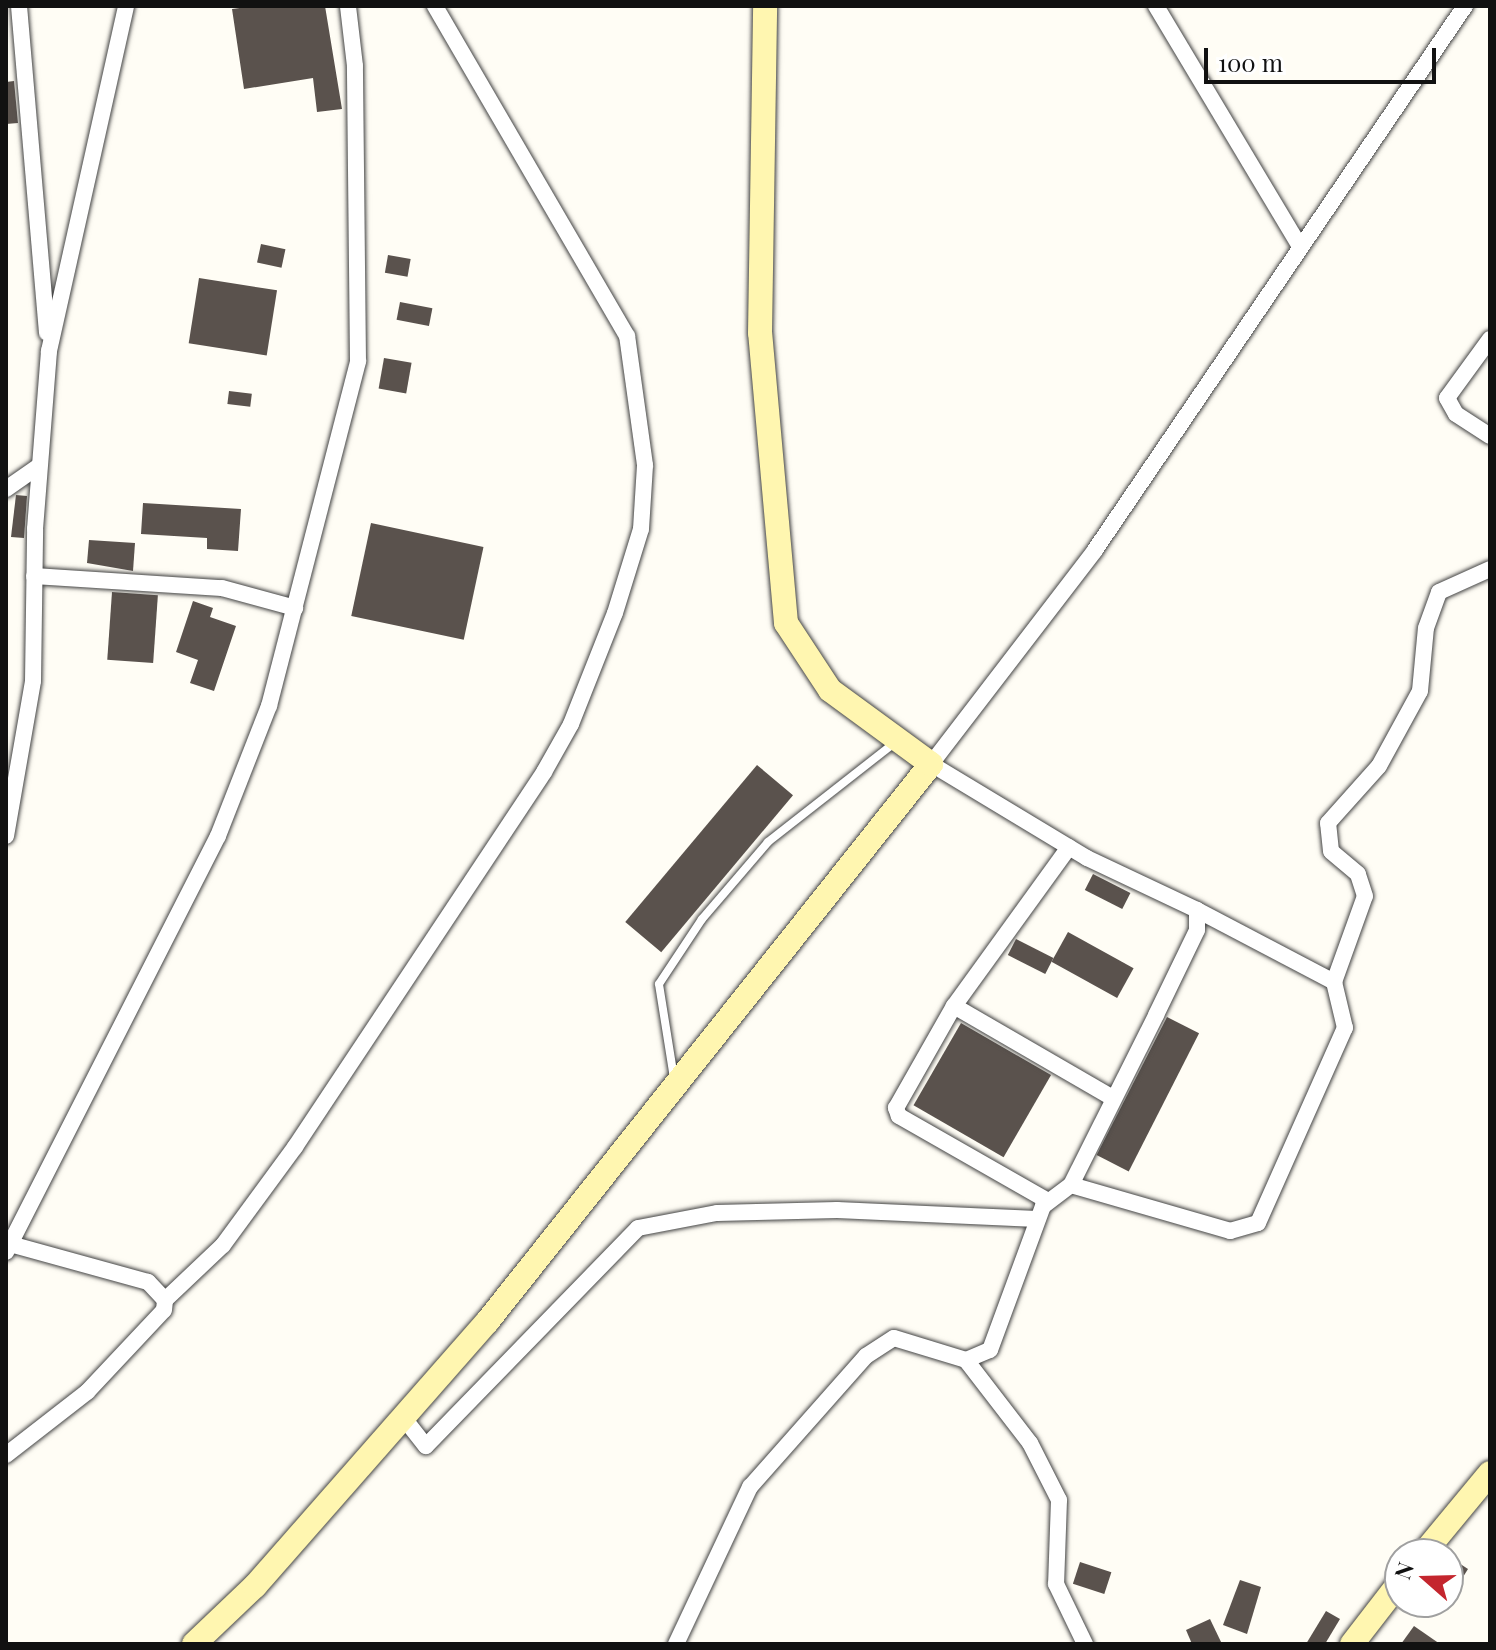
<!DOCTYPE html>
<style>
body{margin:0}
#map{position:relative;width:1496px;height:1650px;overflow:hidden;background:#fffdf5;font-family:"Playfair Display",serif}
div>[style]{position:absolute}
.building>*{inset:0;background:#5a524d;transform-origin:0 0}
.roads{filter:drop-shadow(0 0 2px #444) drop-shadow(0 0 2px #444)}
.lane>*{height:8px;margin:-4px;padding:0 4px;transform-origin:4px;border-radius:4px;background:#fff}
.street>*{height:16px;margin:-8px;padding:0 8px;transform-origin:8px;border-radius:8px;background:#fff}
.secondary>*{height:24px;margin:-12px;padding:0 12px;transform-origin:12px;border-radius:12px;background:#fff6b0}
span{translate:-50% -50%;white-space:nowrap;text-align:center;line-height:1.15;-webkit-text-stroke:8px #fff;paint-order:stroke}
.frame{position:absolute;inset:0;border:8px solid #111;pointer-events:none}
.north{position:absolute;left:1384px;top:1538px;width:80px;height:80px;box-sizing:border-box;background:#fff;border:2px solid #a0a0a0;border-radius:50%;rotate:290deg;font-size:22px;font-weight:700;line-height:32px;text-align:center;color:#111}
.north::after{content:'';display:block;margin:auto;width:28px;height:36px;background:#c4262e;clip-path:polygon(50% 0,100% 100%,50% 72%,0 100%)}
.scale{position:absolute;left:1204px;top:48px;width:232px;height:36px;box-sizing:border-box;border:4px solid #111;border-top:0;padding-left:10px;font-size:24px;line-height:28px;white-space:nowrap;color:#111;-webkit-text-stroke:6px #fff;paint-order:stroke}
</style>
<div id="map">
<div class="building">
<div style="clip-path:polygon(255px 6px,325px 6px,342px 109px,317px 112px,313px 78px,244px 89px,232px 9px)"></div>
<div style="clip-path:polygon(14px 81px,18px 123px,6px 124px,6px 82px)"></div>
<div style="left:261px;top:244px;width:25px;height:19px;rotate:12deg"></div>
<div style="left:388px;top:255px;width:23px;height:18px;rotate:10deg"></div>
<div style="left:199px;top:278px;width:79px;height:66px;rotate:9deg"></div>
<div style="left:400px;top:302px;width:33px;height:18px;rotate:11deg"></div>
<div style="left:384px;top:358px;width:28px;height:31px;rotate:10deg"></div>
<div style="left:229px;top:391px;width:23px;height:13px;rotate:7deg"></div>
<div style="clip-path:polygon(16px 495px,27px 496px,24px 538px,11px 537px)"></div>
<div style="clip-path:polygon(143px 503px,241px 509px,238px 551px,207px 549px,207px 538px,141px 534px)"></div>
<div style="left:371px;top:523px;width:115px;height:95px;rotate:12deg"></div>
<div style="clip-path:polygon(89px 540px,135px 543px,133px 571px,87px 563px)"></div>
<div style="left:112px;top:592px;width:46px;height:68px;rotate:4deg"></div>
<div style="clip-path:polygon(193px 601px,213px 608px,210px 617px,236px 626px,214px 691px,190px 683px,198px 660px,176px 652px)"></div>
<div style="left:757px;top:765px;width:47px;height:205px;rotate:40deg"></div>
<div style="left:1093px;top:874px;width:42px;height:18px;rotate:27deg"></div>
<div style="left:1068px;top:932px;width:75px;height:34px;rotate:29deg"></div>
<div style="left:1016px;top:939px;width:42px;height:18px;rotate:27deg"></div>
<div style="left:1167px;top:1017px;width:36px;height:155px;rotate:27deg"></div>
<div style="left:961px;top:1023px;width:104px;height:95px;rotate:30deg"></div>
<div style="clip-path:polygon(1448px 1556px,1468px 1569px,1458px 1585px,1448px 1578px)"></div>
<div style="left:1080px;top:1562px;width:33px;height:23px;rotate:18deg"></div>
<div style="clip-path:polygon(1240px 1580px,1261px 1587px,1247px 1634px,1223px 1625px)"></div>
<div style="clip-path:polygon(1326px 1611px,1340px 1619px,1325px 1644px,1306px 1644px)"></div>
<div style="clip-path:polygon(1210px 1619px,1222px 1644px,1192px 1644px,1186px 1630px)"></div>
<div style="clip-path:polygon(1414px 1626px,1440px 1644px,1401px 1644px)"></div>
</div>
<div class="roads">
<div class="lane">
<div style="left:674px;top:1078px;width:95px;rotate:-99.1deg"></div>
<div style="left:659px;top:984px;width:78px;rotate:-56.5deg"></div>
<div style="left:702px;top:919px;width:101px;rotate:-49.4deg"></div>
<div style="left:768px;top:842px;width:164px;rotate:-38.1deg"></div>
</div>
<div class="street">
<div style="left:19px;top:6px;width:328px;rotate:85.1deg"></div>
<div style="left:1156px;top:6px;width:279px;rotate:59.1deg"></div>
<div style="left:1490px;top:339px;width:73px;rotate:126.1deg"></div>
<div style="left:1447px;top:398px;width:18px;rotate:61deg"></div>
<div style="left:1456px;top:414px;width:40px;rotate:32.9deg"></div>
<div style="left:6px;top:489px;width:40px;rotate:-34.9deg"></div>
<div style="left:34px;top:576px;width:188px;rotate:3.7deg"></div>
<div style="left:222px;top:588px;width:76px;rotate:15.3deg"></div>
<div style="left:6px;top:836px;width:157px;rotate:-80.1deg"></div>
<div style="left:33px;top:681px;width:152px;rotate:-89.2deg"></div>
<div style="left:35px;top:529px;width:179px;rotate:-85.5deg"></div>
<div style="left:49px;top:351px;width:353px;rotate:-77.4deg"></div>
<div style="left:1197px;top:910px;width:155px;rotate:27.7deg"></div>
<div style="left:954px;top:1006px;width:184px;rotate:30.1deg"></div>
<div style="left:1071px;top:1185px;width:166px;rotate:16.1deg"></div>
<div style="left:1230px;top:1231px;width:29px;rotate:-16deg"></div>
<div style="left:1258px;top:1223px;width:214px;rotate:-66deg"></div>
<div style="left:1345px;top:1028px;width:47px;rotate:-103.4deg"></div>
<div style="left:1334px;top:982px;width:91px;rotate:-70.2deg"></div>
<div style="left:1365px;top:896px;width:23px;rotate:-108deg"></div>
<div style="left:1358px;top:874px;width:35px;rotate:-140deg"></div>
<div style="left:1331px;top:851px;width:28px;rotate:-96deg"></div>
<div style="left:1328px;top:823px;width:76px;rotate:-48.2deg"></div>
<div style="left:1379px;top:766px;width:85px;rotate:-61.3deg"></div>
<div style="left:1420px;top:691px;width:63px;rotate:-84.6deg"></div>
<div style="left:1426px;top:628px;width:38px;rotate:-70deg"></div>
<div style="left:1439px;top:592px;width:56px;rotate:-24.3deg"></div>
<div style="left:1048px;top:1201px;width:172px;rotate:-150.3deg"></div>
<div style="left:899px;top:1116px;width:9px;rotate:-111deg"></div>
<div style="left:896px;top:1108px;width:117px;rotate:-60.4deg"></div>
<div style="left:954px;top:1006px;width:196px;rotate:-54.1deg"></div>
<div style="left:6px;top:1252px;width:467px;rotate:-63deg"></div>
<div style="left:218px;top:836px;width:140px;rotate:-68.6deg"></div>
<div style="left:269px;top:706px;width:356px;rotate:-75.5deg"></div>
<div style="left:358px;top:361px;width:295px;rotate:-90.6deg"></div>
<div style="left:355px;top:66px;width:60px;rotate:-96.7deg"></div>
<div style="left:165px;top:1300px;width:80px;rotate:-43.5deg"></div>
<div style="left:223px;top:1245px;width:122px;rotate:-53.7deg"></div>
<div style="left:295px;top:1147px;width:450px;rotate:-56.4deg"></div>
<div style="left:544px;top:772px;width:55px;rotate:-60.6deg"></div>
<div style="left:571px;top:724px;width:119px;rotate:-68.4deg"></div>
<div style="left:615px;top:613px;width:88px;rotate:-72.8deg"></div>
<div style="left:641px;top:529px;width:64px;rotate:-86.4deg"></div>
<div style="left:645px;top:465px;width:130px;rotate:-97.9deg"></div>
<div style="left:627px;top:336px;width:382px;rotate:-120.2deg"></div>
<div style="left:966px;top:1360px;width:105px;rotate:52.4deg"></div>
<div style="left:1030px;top:1443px;width:64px;rotate:63deg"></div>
<div style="left:1059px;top:1500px;width:84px;rotate:92deg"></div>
<div style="left:1056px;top:1584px;width:67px;rotate:64.2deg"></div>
<div style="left:403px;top:1417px;width:37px;rotate:52deg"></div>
<div style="left:426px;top:1446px;width:304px;rotate:-45.8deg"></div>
<div style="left:638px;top:1228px;width:80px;rotate:-10.8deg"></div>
<div style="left:717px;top:1213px;width:120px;rotate:-1.4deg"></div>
<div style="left:837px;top:1210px;width:200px;rotate:2.6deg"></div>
<div style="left:6px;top:1455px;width:103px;rotate:-37.9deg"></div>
<div style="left:87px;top:1392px;width:112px;rotate:-46.8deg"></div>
<div style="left:164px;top:1310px;width:10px;rotate:-84deg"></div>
<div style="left:165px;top:1300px;width:25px;rotate:-133deg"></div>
<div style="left:148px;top:1282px;width:143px;rotate:-164.6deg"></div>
<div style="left:676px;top:1644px;width:174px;rotate:-64.8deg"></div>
<div style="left:750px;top:1487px;width:175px;rotate:-48.5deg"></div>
<div style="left:866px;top:1356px;width:33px;rotate:-33deg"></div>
<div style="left:894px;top:1338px;width:75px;rotate:17deg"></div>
<div style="left:966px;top:1360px;width:26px;rotate:-23deg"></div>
<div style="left:990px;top:1350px;width:153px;rotate:-69.8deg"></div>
<div style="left:1043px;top:1206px;width:35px;rotate:-37deg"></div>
<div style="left:1071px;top:1185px;width:190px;rotate:-63.4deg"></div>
<div style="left:1156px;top:1015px;width:94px;rotate:-64.2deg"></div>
<div style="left:1197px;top:930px;width:20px;rotate:-90deg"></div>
<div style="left:1197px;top:910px;width:122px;rotate:-154.7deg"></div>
<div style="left:1087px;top:858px;width:182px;rotate:-148.9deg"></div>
<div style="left:931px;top:764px;width:270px;rotate:-52.5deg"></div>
<div style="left:1095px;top:550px;width:658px;rotate:-55.78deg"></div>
</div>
<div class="secondary">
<div style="left:1423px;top:1554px;width:105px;rotate:-50.4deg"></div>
<div style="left:194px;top:1644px;width:84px;rotate:-43.6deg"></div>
<div style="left:255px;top:1586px;width:351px;rotate:-48.7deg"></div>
<div style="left:487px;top:1322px;width:713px;rotate:-51.49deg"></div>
<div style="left:931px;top:764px;width:125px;rotate:-143.8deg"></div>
<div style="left:830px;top:690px;width:80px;rotate:-123.3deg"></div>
<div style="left:786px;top:623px;width:291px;rotate:-95.1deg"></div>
<div style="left:760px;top:333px;width:327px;rotate:-89.1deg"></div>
<div style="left:1352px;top:1644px;width:78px;rotate:-52.3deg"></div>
</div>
</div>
<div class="frame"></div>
<div class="north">N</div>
<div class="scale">100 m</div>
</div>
